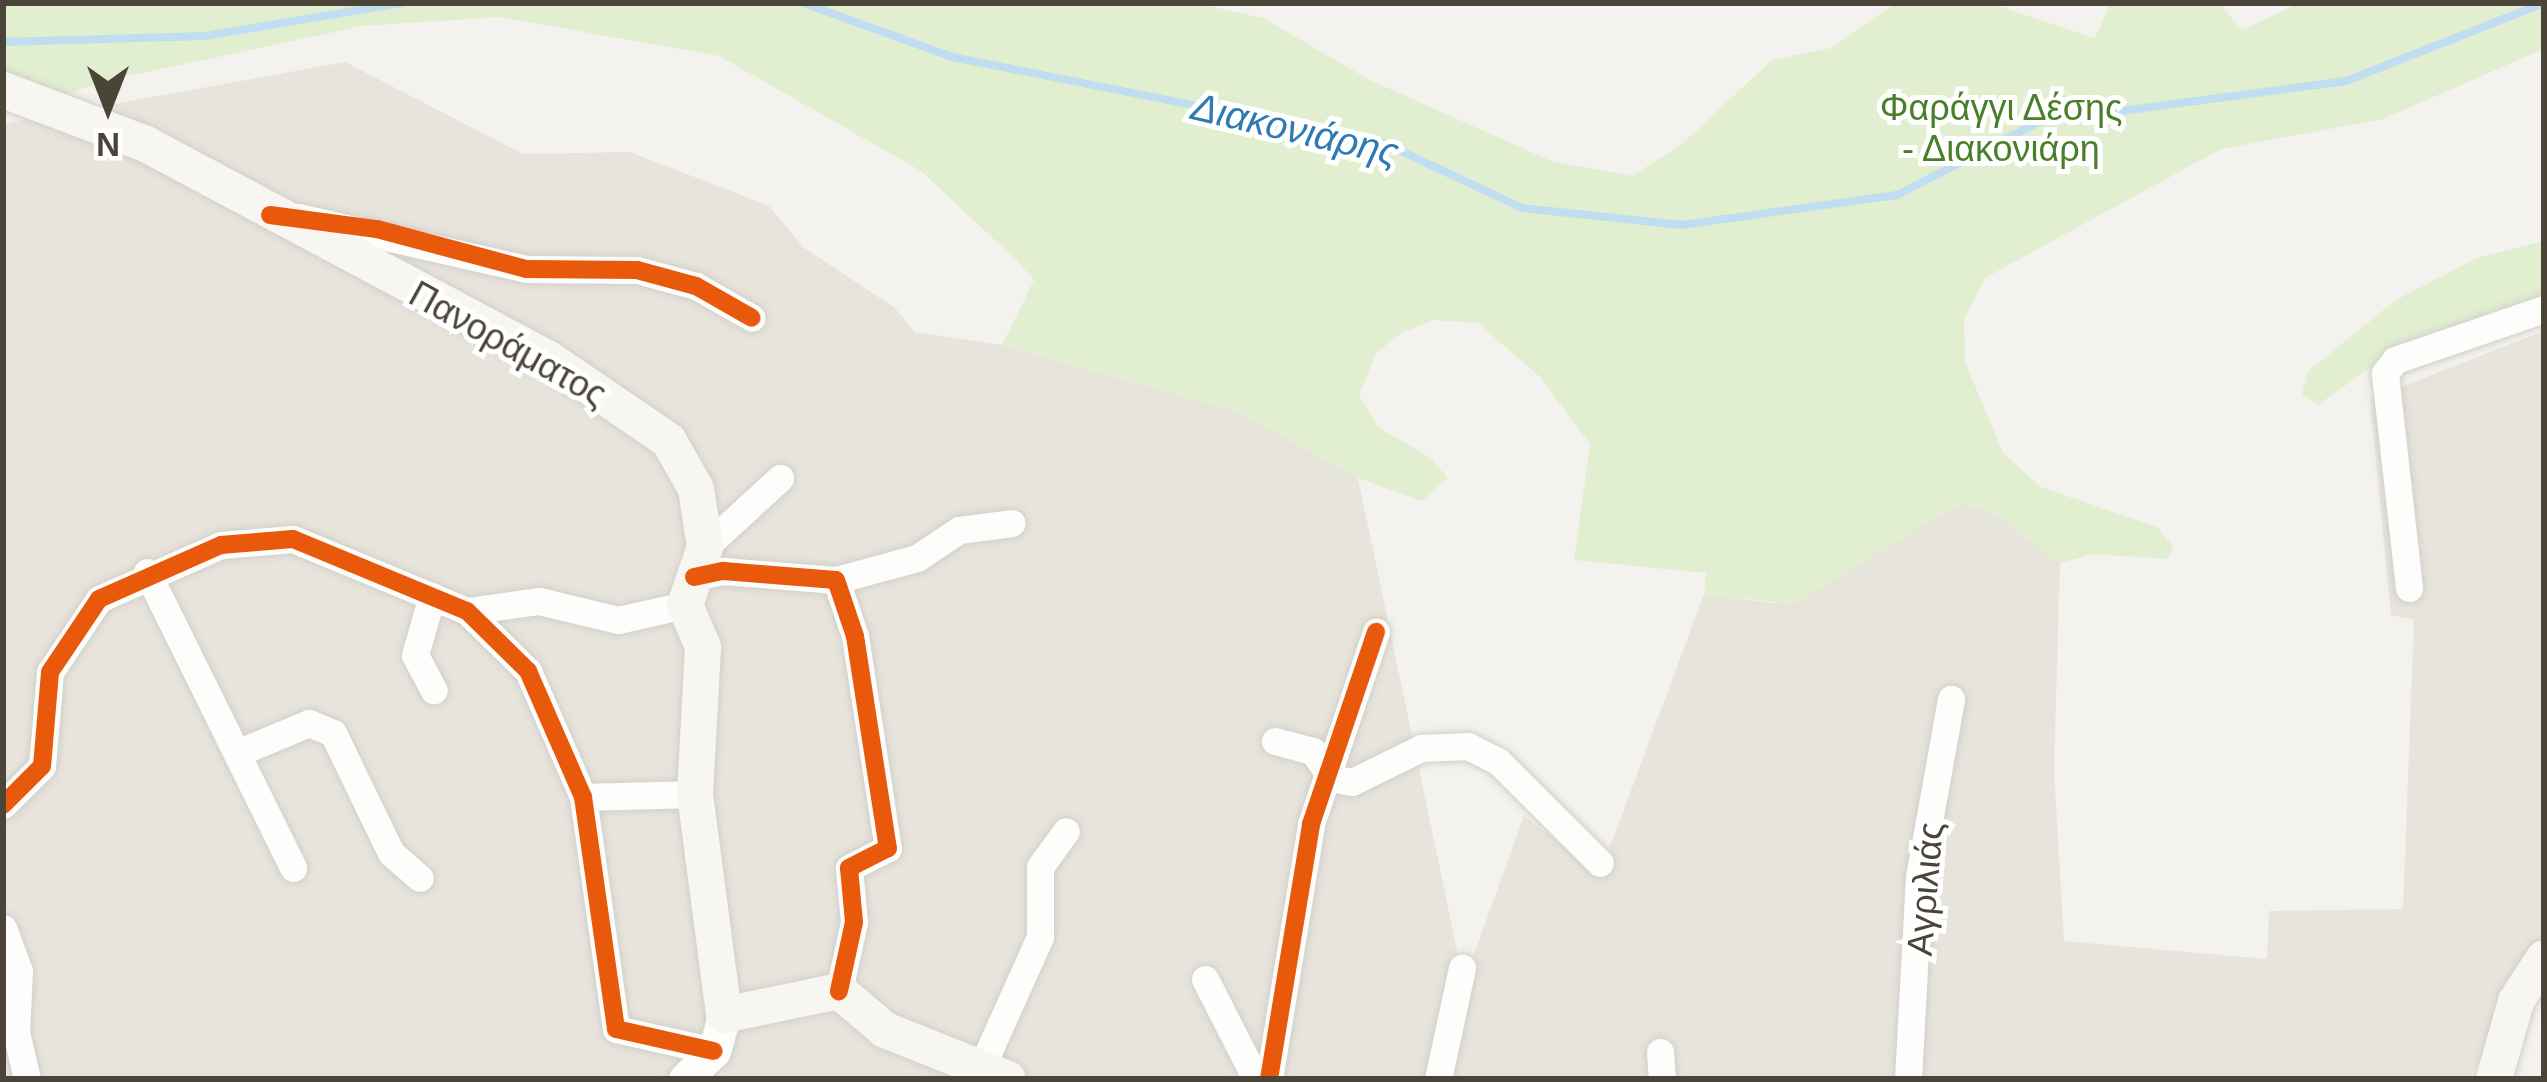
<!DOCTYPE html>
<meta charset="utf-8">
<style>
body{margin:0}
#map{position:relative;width:2547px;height:1082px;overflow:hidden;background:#f4f2ee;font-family:Arial,sans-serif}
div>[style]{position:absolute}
.residential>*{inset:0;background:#e7e4dc}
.green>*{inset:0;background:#e1eecf}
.stream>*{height:8px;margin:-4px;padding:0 4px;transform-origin:4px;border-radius:4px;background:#c0ddf1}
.roads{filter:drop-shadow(0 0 3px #d2d0cb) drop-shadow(0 0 3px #d2d0cb)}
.minor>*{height:27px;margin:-13.5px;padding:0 13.5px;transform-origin:13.5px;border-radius:13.5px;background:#fdfdfc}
.tertiary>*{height:33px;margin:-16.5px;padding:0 16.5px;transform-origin:16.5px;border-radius:16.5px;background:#fdfdfc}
.secondary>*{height:36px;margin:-18px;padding:0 18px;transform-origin:18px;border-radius:18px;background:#f7f6f1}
.cycleway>*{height:18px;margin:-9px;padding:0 9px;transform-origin:9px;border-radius:9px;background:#e8590c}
span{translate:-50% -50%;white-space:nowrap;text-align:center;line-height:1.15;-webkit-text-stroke:10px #fff;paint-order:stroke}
.park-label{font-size:36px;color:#4a7f2a}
.street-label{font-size:36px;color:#4b4439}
.water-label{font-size:39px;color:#2e7ab2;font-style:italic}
.frame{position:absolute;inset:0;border:6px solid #4b4439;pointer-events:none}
.north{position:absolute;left:48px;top:48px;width:120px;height:120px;-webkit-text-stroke:9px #fff;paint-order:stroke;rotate:180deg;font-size:33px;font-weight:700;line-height:48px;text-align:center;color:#4b4439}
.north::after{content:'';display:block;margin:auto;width:42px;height:54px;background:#4b4439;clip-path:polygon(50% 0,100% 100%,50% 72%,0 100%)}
</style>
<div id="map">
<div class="residential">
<div style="clip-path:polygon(345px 62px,523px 154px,630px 152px,769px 206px,803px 247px,895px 308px,915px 332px,1002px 345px,1239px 412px,1358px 478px,1458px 955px,1432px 1079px,3px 1079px,3px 124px)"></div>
<div style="clip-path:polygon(2544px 331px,2544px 942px,2469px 1079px,1448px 1079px,1473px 957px,1524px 816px,1600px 874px,1704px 594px,1775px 603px,1960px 504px,1991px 512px,2060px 563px,2054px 772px,2064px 941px,2267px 959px,2269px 911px,2403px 909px,2414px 620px,2391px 615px,2370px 399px)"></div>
</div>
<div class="green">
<div style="clip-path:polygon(3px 3px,1194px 3px,1263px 18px,1370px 80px,1551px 161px,1632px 176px,1682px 144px,1772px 60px,1831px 48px,1896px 3px,1989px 3px,2095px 38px,2111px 3px,2219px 3px,2242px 30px,2300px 3px,2544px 3px,2544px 49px,2383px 119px,2221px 149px,1985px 278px,1964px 319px,1965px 362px,2003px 453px,2041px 487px,2157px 527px,2173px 546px,2168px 559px,2093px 554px,2060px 563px,1991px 512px,1959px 504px,1795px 604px,1704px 594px,1706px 573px,1574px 560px,1590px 444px,1540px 377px,1478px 323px,1434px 320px,1401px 333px,1376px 353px,1359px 395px,1378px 427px,1429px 457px,1448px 478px,1422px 501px,1358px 478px,1239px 412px,1002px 345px,1034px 280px,1015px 259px,921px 171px,719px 56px,500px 17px,362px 26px,110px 80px,3px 114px)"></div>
<div style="clip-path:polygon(2544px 241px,2544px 294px,2526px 308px,2397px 348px,2318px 405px,2302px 394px,2308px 371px,2396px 300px,2477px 258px)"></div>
</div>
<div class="stream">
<div style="left:803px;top:3px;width:158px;rotate:19.9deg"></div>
<div style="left:952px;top:57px;width:440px;rotate:11.3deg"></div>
<div style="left:1384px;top:143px;width:153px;rotate:25.2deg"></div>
<div style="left:1522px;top:208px;width:160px;rotate:6.1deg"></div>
<div style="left:1681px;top:225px;width:218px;rotate:-7.9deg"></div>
<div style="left:1897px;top:195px;width:160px;rotate:-27.2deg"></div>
<div style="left:2039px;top:122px;width:310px;rotate:-7.6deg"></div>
<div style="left:2346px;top:81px;width:213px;rotate:-21.5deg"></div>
<div style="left:3px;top:42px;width:203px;rotate:-1.7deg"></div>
<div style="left:206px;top:36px;width:199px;rotate:-9.6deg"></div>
</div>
<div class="roads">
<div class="minor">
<div style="left:298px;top:217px;width:234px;rotate:12.8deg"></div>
<div style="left:526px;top:269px;width:111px;rotate:0.5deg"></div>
<div style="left:637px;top:270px;width:61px;rotate:15.2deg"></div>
<div style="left:696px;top:286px;width:64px;rotate:29.7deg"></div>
<div style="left:705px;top:547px;width:102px;rotate:-42.6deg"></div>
<div style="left:147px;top:572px;width:330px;rotate:63.7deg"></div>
<div style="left:694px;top:577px;width:30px;rotate:-12deg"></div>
<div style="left:723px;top:571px;width:113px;rotate:4.6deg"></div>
<div style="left:836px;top:580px;width:59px;rotate:71.3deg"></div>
<div style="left:855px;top:636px;width:215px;rotate:81.2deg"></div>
<div style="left:888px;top:848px;width:44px;rotate:152.9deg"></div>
<div style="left:849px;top:868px;width:54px;rotate:84.7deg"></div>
<div style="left:854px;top:922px;width:71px;rotate:102.3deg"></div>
<div style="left:836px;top:580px;width:84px;rotate:-15.2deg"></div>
<div style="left:917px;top:558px;width:50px;rotate:-33.7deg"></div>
<div style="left:959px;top:530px;width:53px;rotate:-7.5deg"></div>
<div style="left:2409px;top:588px;width:216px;rotate:-96.4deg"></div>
<div style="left:2385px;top:373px;width:16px;rotate:-52deg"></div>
<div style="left:2395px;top:360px;width:157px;rotate:-18.9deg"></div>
<div style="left:432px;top:596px;width:61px;rotate:106.1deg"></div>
<div style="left:415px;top:655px;width:40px;rotate:62deg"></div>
<div style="left:467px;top:611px;width:73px;rotate:-7.9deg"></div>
<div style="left:539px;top:601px;width:81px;rotate:13.5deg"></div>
<div style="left:618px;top:620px;width:69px;rotate:-12.6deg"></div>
<div style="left:1275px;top:741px;width:39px;rotate:15deg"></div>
<div style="left:1313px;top:751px;width:32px;rotate:56deg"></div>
<div style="left:1331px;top:778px;width:21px;rotate:11deg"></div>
<div style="left:1352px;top:782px;width:77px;rotate:-26.2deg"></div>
<div style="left:1421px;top:748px;width:47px;rotate:-2.4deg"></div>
<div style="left:1468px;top:746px;width:34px;rotate:27deg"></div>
<div style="left:1498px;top:761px;width:144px;rotate:45deg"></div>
<div style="left:237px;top:753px;width:78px;rotate:-22.6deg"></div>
<div style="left:309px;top:723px;width:26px;rotate:23deg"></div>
<div style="left:333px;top:733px;width:133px;rotate:64.2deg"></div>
<div style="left:391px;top:853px;width:38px;rotate:41deg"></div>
<div style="left:583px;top:797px;width:112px;rotate:-1.5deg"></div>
<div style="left:3px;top:805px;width:55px;rotate:-45deg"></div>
<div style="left:42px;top:766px;width:94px;rotate:-85.1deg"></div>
<div style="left:50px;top:672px;width:88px;rotate:-56.1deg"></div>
<div style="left:99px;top:599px;width:133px;rotate:-23.9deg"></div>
<div style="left:221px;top:545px;width:72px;rotate:-4.8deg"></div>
<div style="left:293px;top:539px;width:188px;rotate:22.5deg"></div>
<div style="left:467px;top:611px;width:86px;rotate:44.5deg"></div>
<div style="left:528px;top:671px;width:137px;rotate:66.4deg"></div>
<div style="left:583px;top:797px;width:234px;rotate:81.9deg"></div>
<div style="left:616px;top:1029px;width:100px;rotate:12.7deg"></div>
<div style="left:3px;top:928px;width:46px;rotate:69.6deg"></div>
<div style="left:19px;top:971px;width:61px;rotate:92.8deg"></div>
<div style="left:16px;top:1032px;width:48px;rotate:76.8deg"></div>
<div style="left:1205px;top:979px;width:112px;rotate:63deg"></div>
<div style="left:1660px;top:1052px;width:27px;rotate:86deg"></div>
<div style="left:982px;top:1066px;width:141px;rotate:-65.8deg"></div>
<div style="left:1040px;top:937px;width:70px;rotate:-90deg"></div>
<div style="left:1040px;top:867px;width:44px;rotate:-54.2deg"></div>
<div style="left:1269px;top:1079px;width:258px;rotate:-80.6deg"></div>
<div style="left:1311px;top:824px;width:203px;rotate:-71.3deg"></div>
<div style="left:1438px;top:1079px;width:114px;rotate:-77.8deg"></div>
<div style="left:1908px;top:1079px;width:202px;rotate:-86.9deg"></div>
<div style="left:1919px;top:877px;width:181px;rotate:-79.8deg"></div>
</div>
<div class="tertiary">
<div style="left:685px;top:1079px;width:40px;rotate:-44deg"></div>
<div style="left:714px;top:1051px;width:37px;rotate:-74deg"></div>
</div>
<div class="secondary">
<div style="left:3px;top:90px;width:153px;rotate:20.7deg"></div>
<div style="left:146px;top:144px;width:457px;rotate:28.1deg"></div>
<div style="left:549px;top:359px;width:145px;rotate:34.3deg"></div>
<div style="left:669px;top:441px;width:55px;rotate:60.6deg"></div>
<div style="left:696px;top:489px;width:59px;rotate:81.2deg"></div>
<div style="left:705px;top:547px;width:61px;rotate:109deg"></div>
<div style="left:685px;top:605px;width:46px;rotate:66.8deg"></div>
<div style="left:703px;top:647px;width:147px;rotate:93.1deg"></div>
<div style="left:695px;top:794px;width:223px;rotate:82.5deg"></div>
<div style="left:724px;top:1015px;width:117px;rotate:-11.8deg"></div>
<div style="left:839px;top:991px;width:60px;rotate:40.3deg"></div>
<div style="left:885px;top:1030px;width:132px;rotate:21.7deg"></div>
<div style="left:2494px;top:1079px;width:81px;rotate:-74.2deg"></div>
<div style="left:2516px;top:1001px;width:51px;rotate:-56.9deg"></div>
</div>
</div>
<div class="cycleway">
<div style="left:270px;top:215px;width:108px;rotate:7.5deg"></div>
<div style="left:377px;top:229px;width:154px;rotate:15deg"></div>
<div style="left:526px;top:269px;width:111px;rotate:0.5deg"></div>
<div style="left:637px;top:270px;width:61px;rotate:15.2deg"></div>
<div style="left:696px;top:286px;width:64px;rotate:29.7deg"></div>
<div style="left:694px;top:577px;width:30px;rotate:-12deg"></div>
<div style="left:723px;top:571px;width:113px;rotate:4.6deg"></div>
<div style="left:836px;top:580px;width:59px;rotate:71.3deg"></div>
<div style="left:855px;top:636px;width:215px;rotate:81.2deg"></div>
<div style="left:888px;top:848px;width:44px;rotate:152.9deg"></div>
<div style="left:849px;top:868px;width:54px;rotate:84.7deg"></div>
<div style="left:854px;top:922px;width:71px;rotate:102.3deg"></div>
<div style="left:3px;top:805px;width:55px;rotate:-45deg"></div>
<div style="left:42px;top:766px;width:94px;rotate:-85.1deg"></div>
<div style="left:50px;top:672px;width:88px;rotate:-56.1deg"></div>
<div style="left:99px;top:599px;width:133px;rotate:-23.9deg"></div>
<div style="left:221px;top:545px;width:72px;rotate:-4.8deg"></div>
<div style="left:293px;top:539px;width:188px;rotate:22.5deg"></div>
<div style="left:467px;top:611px;width:86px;rotate:44.5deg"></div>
<div style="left:528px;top:671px;width:137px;rotate:66.4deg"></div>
<div style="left:583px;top:797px;width:234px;rotate:81.9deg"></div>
<div style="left:616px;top:1029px;width:100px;rotate:12.7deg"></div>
<div style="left:1269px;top:1079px;width:258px;rotate:-80.6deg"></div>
<div style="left:1311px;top:824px;width:203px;rotate:-71.3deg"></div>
</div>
<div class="park-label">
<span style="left:2001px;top:128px">Φαράγγι Δέσης<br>- Διακονιάρη</span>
</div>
<div class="street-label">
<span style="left:508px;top:344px;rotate:29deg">Πανοράματος</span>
<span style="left:1925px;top:889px;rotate:-85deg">Αγριλιάς</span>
</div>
<div class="water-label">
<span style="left:1295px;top:130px;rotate:13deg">Διακονιάρης</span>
</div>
<div class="frame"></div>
<div class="north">N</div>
</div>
